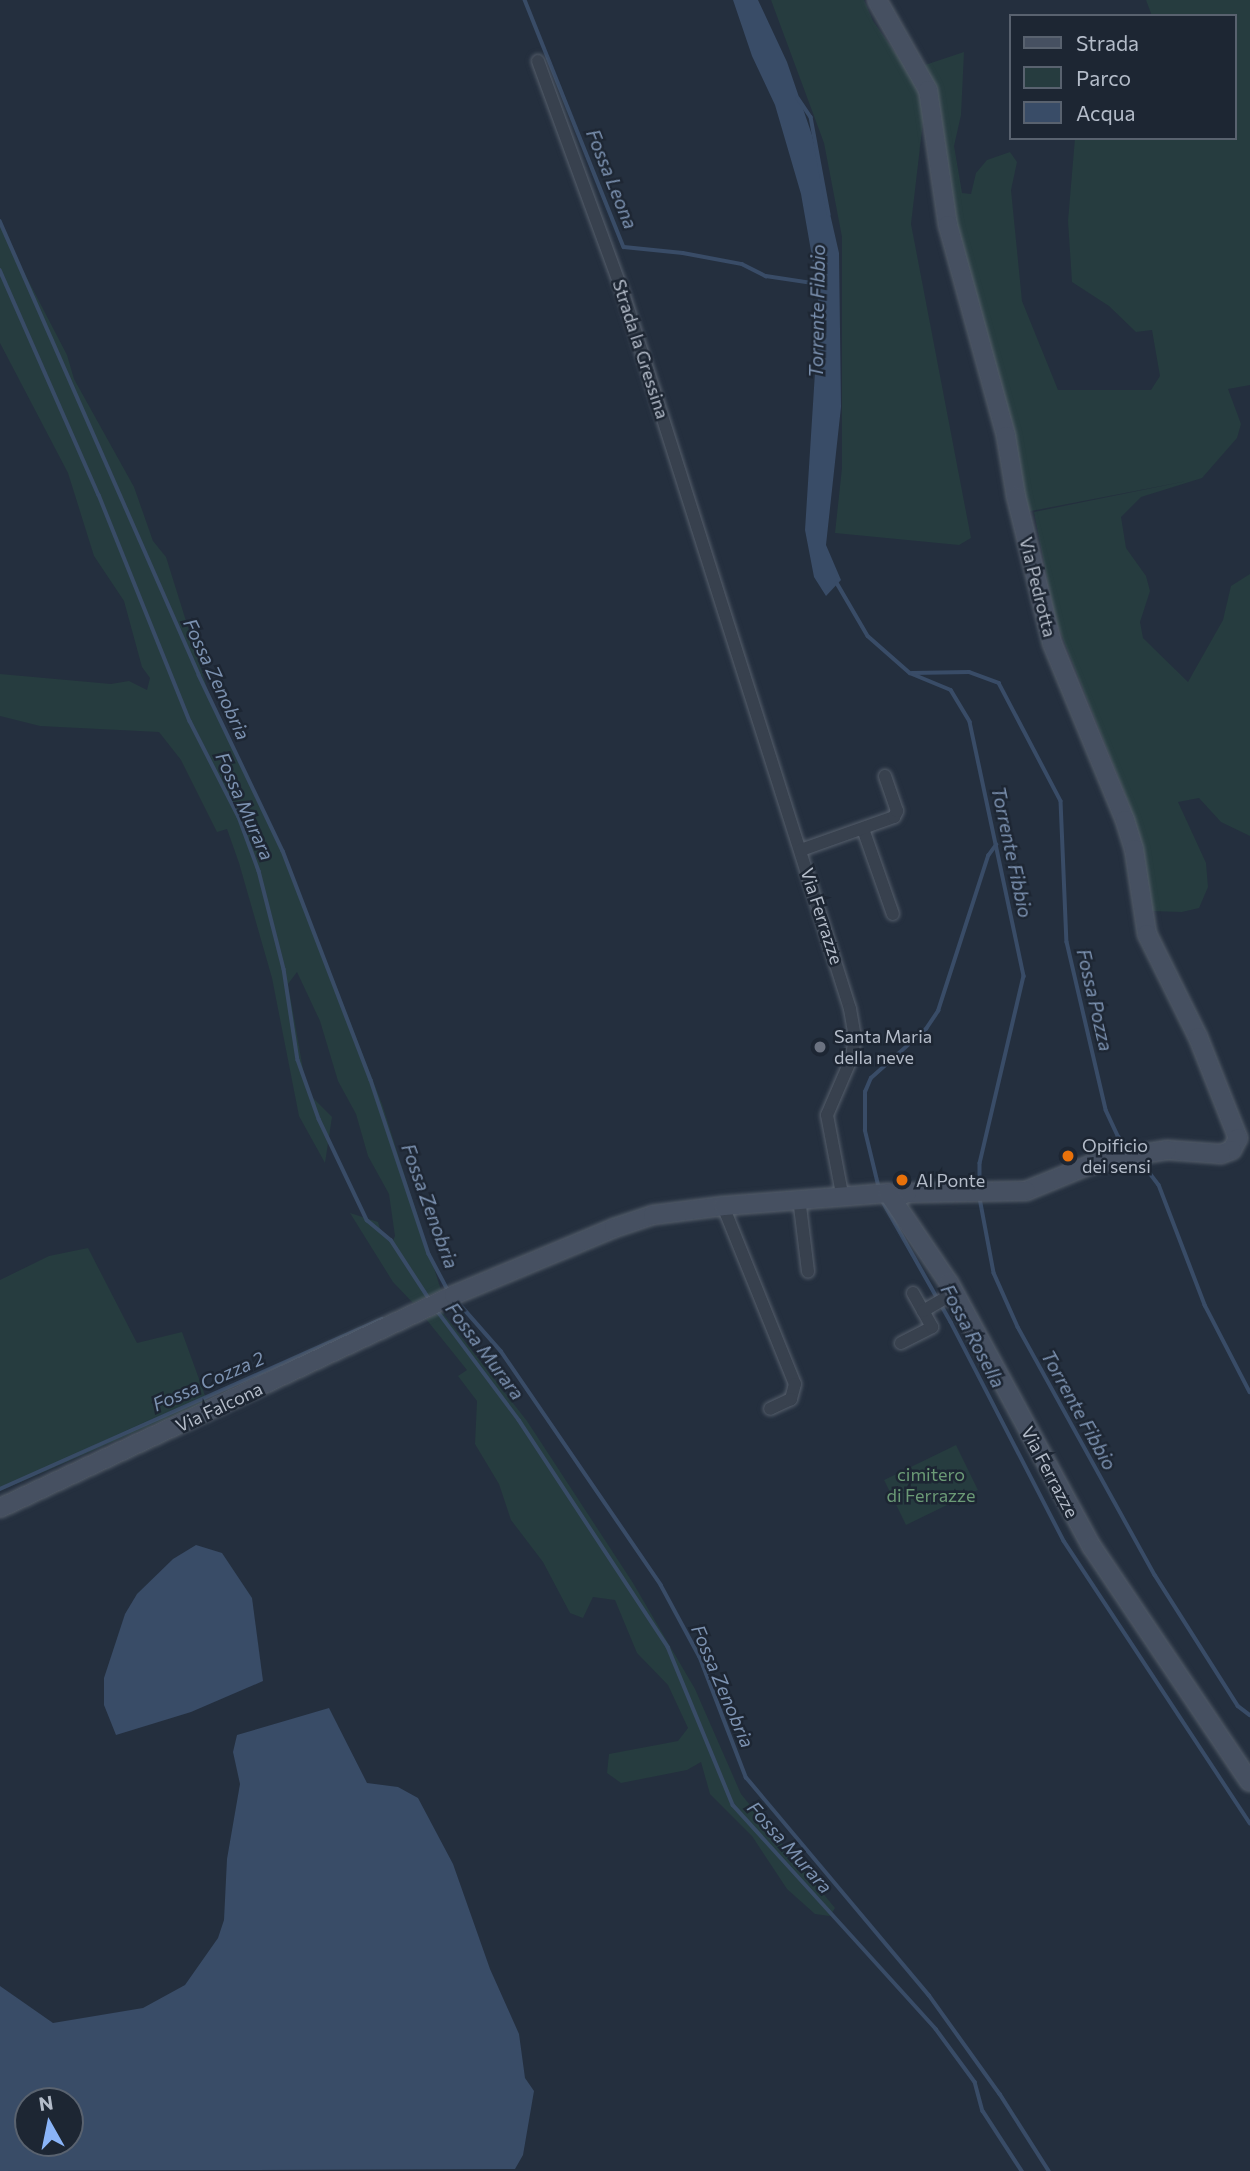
<!DOCTYPE html>
<style>
body{margin:0}
#map{position:relative;width:1250px;height:2171px;overflow:hidden;background:#242f3e;font-family:Commissioner,sans-serif}
div>[style]{position:absolute}
.green>*{inset:0;background:#263c3f;transform-origin:0 0}
.water>*{inset:0;background:#394c67}
.stream>*{height:3.5px;margin:-1.75px;padding:0 1.75px;transform-origin:1.75px;border-radius:1.75px;background:#394c67}
.roads{filter:drop-shadow(0 0 2px #565f6c) drop-shadow(0 0 2px #565f6c)}
.street>*{height:12px;margin:-6px;padding:0 6px;transform-origin:6px;border-radius:6px;background:#38414e}
.secondary>*{height:18px;margin:-9px;padding:0 9px;transform-origin:9px;border-radius:9px;background:#465061}
.dots>*{width:19px;height:19px;translate:-50% -50%;box-sizing:border-box;border:4px solid #1d2633;border-radius:50%}
span{translate:-50% -50%;white-space:nowrap;text-align:center;line-height:1.15;-webkit-text-stroke:5px #1d2633;paint-order:stroke}
.street-label{font-size:18px;color:#b4bcc9}
.poi-label{font-size:18px;color:#b4bcc9}
.left{translate:0 -50%;text-align:left}
.park-label{font-size:18px;color:#6b9a76}
.water-label{font-size:19px;color:#7c92b1;font-style:italic}
.legend{position:absolute;left:1009px;top:14px;width:228px;height:126px;box-sizing:border-box;background:#1d2633;border:2px solid #59626f;margin:0;padding:9px 12px;list-style:none;font-size:21px;color:#b4bcc9}
.legend li{display:flex;align-items:center;gap:14px;height:35px}
.legend b{width:35px;border:2px solid #59626f}
.north{position:absolute;left:14px;top:2087px;width:70px;height:70px;box-sizing:border-box;background:#1d2633;border:2px solid #59626f;border-radius:50%;rotate:351deg;font-size:19px;font-weight:700;line-height:28px;text-align:center;color:#b4bcc9}
.north::after{content:'';display:block;margin:auto;width:24px;height:32px;background:#8ab4f8;clip-path:polygon(50% 0,100% 100%,50% 72%,0 100%)}
</style>
<div id="map">
<div class="green">
<div style="clip-path:polygon(771px 0,864px 0,873px 21px,919px 86px,924px 113px,911px 224px,971px 538px,959px 545px,835px 533px,842px 468px,842px 237px,824px 143px)"></div>
<div style="clip-path:polygon(1146px 0,1250px 0,1250px 385px,1228px 389px,1241px 424px,1237px 438px,1202px 478px,1141px 497px,1121px 517px,1126px 548px,1146px 576px,1150px 591px,1140px 622px,1143px 638px,1188px 682px,1223px 620px,1231px 586px,1250px 574px,1250px 836px,1221px 822px,1199px 798px,1178px 802px,1206px 863px,1208px 887px,1199px 908px,1182px 912px,1150px 911px,1129px 804px,1055px 619px,1034px 512px,1187px 481px,1026px 512px,981px 312px,951px 236px,943px 198px,925px 65px,964px 52px,961px 115px,954px 146px,962px 193px,971px 194px,976px 173px,987px 160px,1010px 152px,1017px 162px,1011px 190px,1022px 301px,1058px 390px,1151px 390px,1160px 376px,1152px 330px,1136px 332px,1109px 306px,1072px 282px,1068px 221px,1075px 138px,1234px 138px,1234px 16px,1152px 16px)"></div>
<div style="clip-path:polygon(0 226px,67px 355px,74px 379px,134px 487px,153px 541px,166px 557px,207px 688px,301px 895px,382px 1104px,441px 1290px,413px 1303px,393px 1282px,350px 1213px,378px 1222px,382px 1235px,392px 1243px,395px 1236px,389px 1194px,368px 1156px,356px 1114px,338px 1081px,320px 1021px,297px 972px,288px 984px,307px 1092px,332px 1117px,325px 1163px,299px 1116px,272px 978px,239px 863px,227px 829px,217px 832px,181px 760px,159px 732px,40px 726px,0 716px,0 674px,111px 684px,129px 681px,147px 690px,150px 678px,142px 667px,124px 601px,94px 556px,68px 473px,0 343px)"></div>
<div style="clip-path:polygon(88px 1248px,137px 1343px,182px 1332px,207px 1401px,0 1491px,0 1280px,49px 1256px)"></div>
<div style="clip-path:polygon(442px 1312px,527px 1421px,633px 1583px,695px 1689px,741px 1794px,835px 1908px,830px 1916px,815px 1914px,787px 1889px,752px 1836px,710px 1794px,701px 1762px,687px 1770px,621px 1783px,607px 1773px,609px 1754px,678px 1741px,688px 1728px,668px 1685px,637px 1653px,615px 1600px,593px 1597px,583px 1618px,570px 1613px,543px 1562px,511px 1520px,499px 1484px,475px 1444px,477px 1401px,458px 1376px,467px 1370px,426px 1319px)"></div>
<div style="left:956px;top:1445px;width:50px;height:80px;rotate:64deg"></div>
</div>
<div class="water">
<div style="clip-path:polygon(733px 0,758px 0,787px 62px,812px 135px,839px 253px,841px 407px,826px 545px,841px 580px,826px 596px,814px 577px,805px 530px,819px 309px,814px 268px,801px 194px,775px 105px,752px 56px)"></div>
<div style="clip-path:polygon(196px 1545px,222px 1553px,252px 1598px,263px 1681px,191px 1712px,116px 1735px,104px 1705px,104px 1678px,125px 1614px,137px 1594px,173px 1559px)"></div>
<div style="clip-path:polygon(evenodd,329px 1708px,367px 1783px,398px 1787px,418px 1798px,453px 1864px,490px 1969px,519px 2034px,525px 2078px,534px 2091px,523px 2155px,515px 2169px,0 2171px,0 1986px,53px 2023px,143px 2008px,185px 1985px,218px 1938px,224px 1920px,227px 1859px,240px 1784px,233px 1752px,237px 1735px,329px 1708px,70px 2101px,70px 2143px,28px 2143px,28px 2101px,70px 2101px)"></div>
</div>
<div class="stream">
<div style="left:525px;top:0;width:266px;rotate:68.2deg"></div>
<div style="left:624px;top:247px;width:59px;rotate:5.8deg"></div>
<div style="left:683px;top:253px;width:60px;rotate:10.6deg"></div>
<div style="left:742px;top:264px;width:27px;rotate:27deg"></div>
<div style="left:766px;top:276px;width:54px;rotate:8.6deg"></div>
<div style="left:798px;top:98px;width:23px;rotate:56deg"></div>
<div style="left:811px;top:117px;width:99px;rotate:79.5deg"></div>
<div style="left:0;top:221px;width:496px;rotate:66.3deg"></div>
<div style="left:199px;top:675px;width:195px;rotate:64.5deg"></div>
<div style="left:283px;top:851px;width:245px;rotate:69deg"></div>
<div style="left:371px;top:1080px;width:183px;rotate:71.6deg"></div>
<div style="left:429px;top:1254px;width:41px;rotate:62.2deg"></div>
<div style="left:0;top:270px;width:246px;rotate:66.3deg"></div>
<div style="left:99px;top:495px;width:244px;rotate:68.1deg"></div>
<div style="left:190px;top:721px;width:108px;rotate:63deg"></div>
<div style="left:239px;top:817px;width:58px;rotate:69.7deg"></div>
<div style="left:259px;top:871px;width:101px;rotate:75.7deg"></div>
<div style="left:284px;top:969px;width:92px;rotate:81.3deg"></div>
<div style="left:298px;top:1060px;width:63px;rotate:70.4deg"></div>
<div style="left:319px;top:1119px;width:112px;rotate:64.6deg"></div>
<div style="left:367px;top:1220px;width:31px;rotate:40deg"></div>
<div style="left:391px;top:1240px;width:72px;rotate:57deg"></div>
<div style="left:837px;top:583px;width:61px;rotate:59.7deg"></div>
<div style="left:868px;top:636px;width:56px;rotate:41.4deg"></div>
<div style="left:910px;top:673px;width:44px;rotate:22.5deg"></div>
<div style="left:951px;top:690px;width:37px;rotate:59deg"></div>
<div style="left:970px;top:722px;width:260px;rotate:78deg"></div>
<div style="left:1024px;top:976px;width:192px;rotate:103.2deg"></div>
<div style="left:980px;top:1163px;width:24px;rotate:90deg"></div>
<div style="left:912px;top:673px;width:57px;rotate:-1deg"></div>
<div style="left:969px;top:672px;width:32px;rotate:20deg"></div>
<div style="left:999px;top:683px;width:133px;rotate:62.3deg"></div>
<div style="left:1061px;top:801px;width:141px;rotate:87.6deg"></div>
<div style="left:1067px;top:942px;width:172px;rotate:76.9deg"></div>
<div style="left:1106px;top:1110px;width:29px;rotate:65deg"></div>
<div style="left:1118px;top:1136px;width:18px;rotate:45deg"></div>
<div style="left:1140px;top:1160px;width:31px;rotate:53deg"></div>
<div style="left:1159px;top:1185px;width:129px;rotate:69deg"></div>
<div style="left:1205px;top:1305px;width:98px;rotate:62.7deg"></div>
<div style="left:879px;top:1189px;width:60px;rotate:-103.6deg"></div>
<div style="left:865px;top:1131px;width:39px;rotate:-90deg"></div>
<div style="left:865px;top:1092px;width:15px;rotate:-67deg"></div>
<div style="left:871px;top:1078px;width:74px;rotate:-41.7deg"></div>
<div style="left:926px;top:1029px;width:22px;rotate:-56deg"></div>
<div style="left:938px;top:1011px;width:163px;rotate:-72.1deg"></div>
<div style="left:988px;top:856px;width:14px;rotate:-54deg"></div>
<div style="left:980px;top:1198px;width:76px;rotate:79.4deg"></div>
<div style="left:994px;top:1273px;width:59px;rotate:66deg"></div>
<div style="left:1018px;top:1327px;width:283px;rotate:61.1deg"></div>
<div style="left:1155px;top:1575px;width:155px;rotate:57.6deg"></div>
<div style="left:1238px;top:1706px;width:15px;rotate:37deg"></div>
<div style="left:882px;top:1200px;width:140px;rotate:60.5deg"></div>
<div style="left:951px;top:1322px;width:246px;rotate:62.7deg"></div>
<div style="left:1064px;top:1541px;width:338px;rotate:56.6deg"></div>
<div style="left:457px;top:1301px;width:67px;rotate:48.7deg"></div>
<div style="left:501px;top:1351px;width:283px;rotate:55.6deg"></div>
<div style="left:661px;top:1585px;width:82px;rotate:61.6deg"></div>
<div style="left:700px;top:1657px;width:129px;rotate:69deg"></div>
<div style="left:746px;top:1777px;width:285px;rotate:50deg"></div>
<div style="left:929px;top:1995px;width:122px;rotate:54.4deg"></div>
<div style="left:1000px;top:2094px;width:91px;rotate:57.5deg"></div>
<div style="left:436px;top:1309px;width:139px;rotate:53.2deg"></div>
<div style="left:519px;top:1420px;width:272px;rotate:56.7deg"></div>
<div style="left:668px;top:1647px;width:171px;rotate:67.6deg"></div>
<div style="left:733px;top:1805px;width:302px;rotate:47.8deg"></div>
<div style="left:936px;top:2029px;width:66px;rotate:53.7deg"></div>
<div style="left:975px;top:2082px;width:30px;rotate:75deg"></div>
<div style="left:983px;top:2111px;width:72px;rotate:57deg"></div>
<div style="left:0;top:1489px;width:418px;rotate:-24deg"></div>
</div>
<div class="roads">
<div class="street">
<div style="left:538px;top:61px;width:250px;rotate:69.9deg"></div>
<div style="left:624px;top:296px;width:748px;rotate:72.41deg"></div>
<div style="left:850px;top:1009px;width:27px;rotate:80deg"></div>
<div style="left:855px;top:1036px;width:21px;rotate:98deg"></div>
<div style="left:852px;top:1057px;width:63px;rotate:113.3deg"></div>
<div style="left:827px;top:1115px;width:80px;rotate:79.2deg"></div>
<div style="left:863px;top:829px;width:90px;rotate:70.6deg"></div>
<div style="left:801px;top:850px;width:99px;rotate:-19.5deg"></div>
<div style="left:894px;top:817px;width:7px;rotate:-63deg"></div>
<div style="left:897px;top:811px;width:37px;rotate:-109deg"></div>
<div style="left:799px;top:1198px;width:74px;rotate:83deg"></div>
<div style="left:723px;top:1206px;width:192px;rotate:68deg"></div>
<div style="left:795px;top:1384px;width:16px;rotate:105deg"></div>
<div style="left:791px;top:1399px;width:23px;rotate:155deg"></div>
<div style="left:913px;top:1293px;width:21px;rotate:61deg"></div>
<div style="left:901px;top:1343px;width:35px;rotate:-27deg"></div>
<div style="left:932px;top:1327px;width:18px;rotate:-119deg"></div>
<div style="left:923px;top:1311px;width:36px;rotate:-30deg"></div>
</div>
<div class="secondary">
<div style="left:877px;top:0;width:103px;rotate:60.5deg"></div>
<div style="left:928px;top:90px;width:136px;rotate:81.6deg"></div>
<div style="left:948px;top:225px;width:219px;rotate:74.6deg"></div>
<div style="left:1006px;top:436px;width:61px;rotate:80.5deg"></div>
<div style="left:1016px;top:496px;width:151px;rotate:76.2deg"></div>
<div style="left:1052px;top:643px;width:191px;rotate:67.6deg"></div>
<div style="left:1125px;top:820px;width:30px;rotate:73deg"></div>
<div style="left:1134px;top:849px;width:86px;rotate:81.3deg"></div>
<div style="left:1147px;top:934px;width:115px;rotate:63.7deg"></div>
<div style="left:1198px;top:1037px;width:109px;rotate:68.4deg"></div>
<div style="left:1238px;top:1138px;width:13px;rotate:117deg"></div>
<div style="left:1232px;top:1150px;width:12px;rotate:160deg"></div>
<div style="left:1221px;top:1154px;width:54px;rotate:-175.8deg"></div>
<div style="left:1167px;top:1150px;width:37px;rotate:171deg"></div>
<div style="left:1130px;top:1156px;width:39px;rotate:168deg"></div>
<div style="left:1092px;top:1164px;width:71px;rotate:157.8deg"></div>
<div style="left:1026px;top:1191px;width:119px;rotate:179deg"></div>
<div style="left:907px;top:1193px;width:12px;rotate:156deg"></div>
<div style="left:0;top:1508px;width:501px;rotate:-25.13deg"></div>
<div style="left:454px;top:1295px;width:173px;rotate:-22.7deg"></div>
<div style="left:614px;top:1228px;width:41px;rotate:-18.4deg"></div>
<div style="left:653px;top:1215px;width:71px;rotate:-7.3deg"></div>
<div style="left:723px;top:1206px;width:166px;rotate:-4.5deg"></div>
<div style="left:888px;top:1193px;width:109px;rotate:55.9deg"></div>
<div style="left:949px;top:1283px;width:300px;rotate:61.6deg"></div>
<div style="left:1092px;top:1547px;width:283px;rotate:56.1deg"></div>
</div>
</div>
<div class="dots">
<div style="left:820px;top:1047px;background:#6b7280"></div>
<div style="left:1068px;top:1156px;background:#e8710a"></div>
<div style="left:902px;top:1180px;background:#e8710a"></div>
</div>
<div class="street-label">
<span style="left:641px;top:349px;rotate:72deg">Strada la Gressina</span>
<span style="left:1038px;top:587px;rotate:76deg">Via Pedrotta</span>
<span style="left:822px;top:916px;rotate:72deg">Via Ferrazze</span>
<span style="left:219px;top:1407px;rotate:-25deg">Via Falcona</span>
<span style="left:1050px;top:1472px;rotate:62deg">Via Ferrazze</span>
</div>
<div class="poi-label">
<span class="left" style="left:834px;top:1047px">Santa Maria<br>della neve</span>
<span class="left" style="left:1082px;top:1156px">Opificio<br>dei sensi</span>
<span class="left" style="left:916px;top:1180px">Al Ponte</span>
</div>
<div class="park-label">
<span style="left:931px;top:1485px">cimitero<br>di Ferrazze</span>
</div>
<div class="water-label">
<span style="left:612px;top:179px;rotate:68deg">Fossa Leona</span>
<span style="left:817px;top:311px;rotate:-89deg">Torrente Fibbio</span>
<span style="left:217px;top:679px;rotate:65deg">Fossa Zenobria</span>
<span style="left:245px;top:806px;rotate:66deg">Fossa Murara</span>
<span style="left:1012px;top:852px;rotate:78deg">Torrente Fibbio</span>
<span style="left:1095px;top:1000px;rotate:77deg">Fossa Pozza</span>
<span style="left:430px;top:1206px;rotate:70deg">Fossa Zenobria</span>
<span style="left:973px;top:1336px;rotate:62deg">Fossa Rosella</span>
<span style="left:485px;top:1351px;rotate:53deg">Fossa Murara</span>
<span style="left:208px;top:1381px;rotate:-24deg">Fossa Cozza 2</span>
<span style="left:1079px;top:1410px;rotate:61deg">Torrente Fibbio</span>
<span style="left:723px;top:1686px;rotate:67deg">Fossa Zenobria</span>
<span style="left:790px;top:1847px;rotate:48deg">Fossa Murara</span>
</div>
<ul class="legend">
<li><b style="height:9px;background:#465061"></b>Strada</li>
<li><b style="height:19px;background:#263c3f"></b>Parco</li>
<li><b style="height:19px;background:#394c67"></b>Acqua</li>
</ul>
<div class="north">N</div>
</div>
